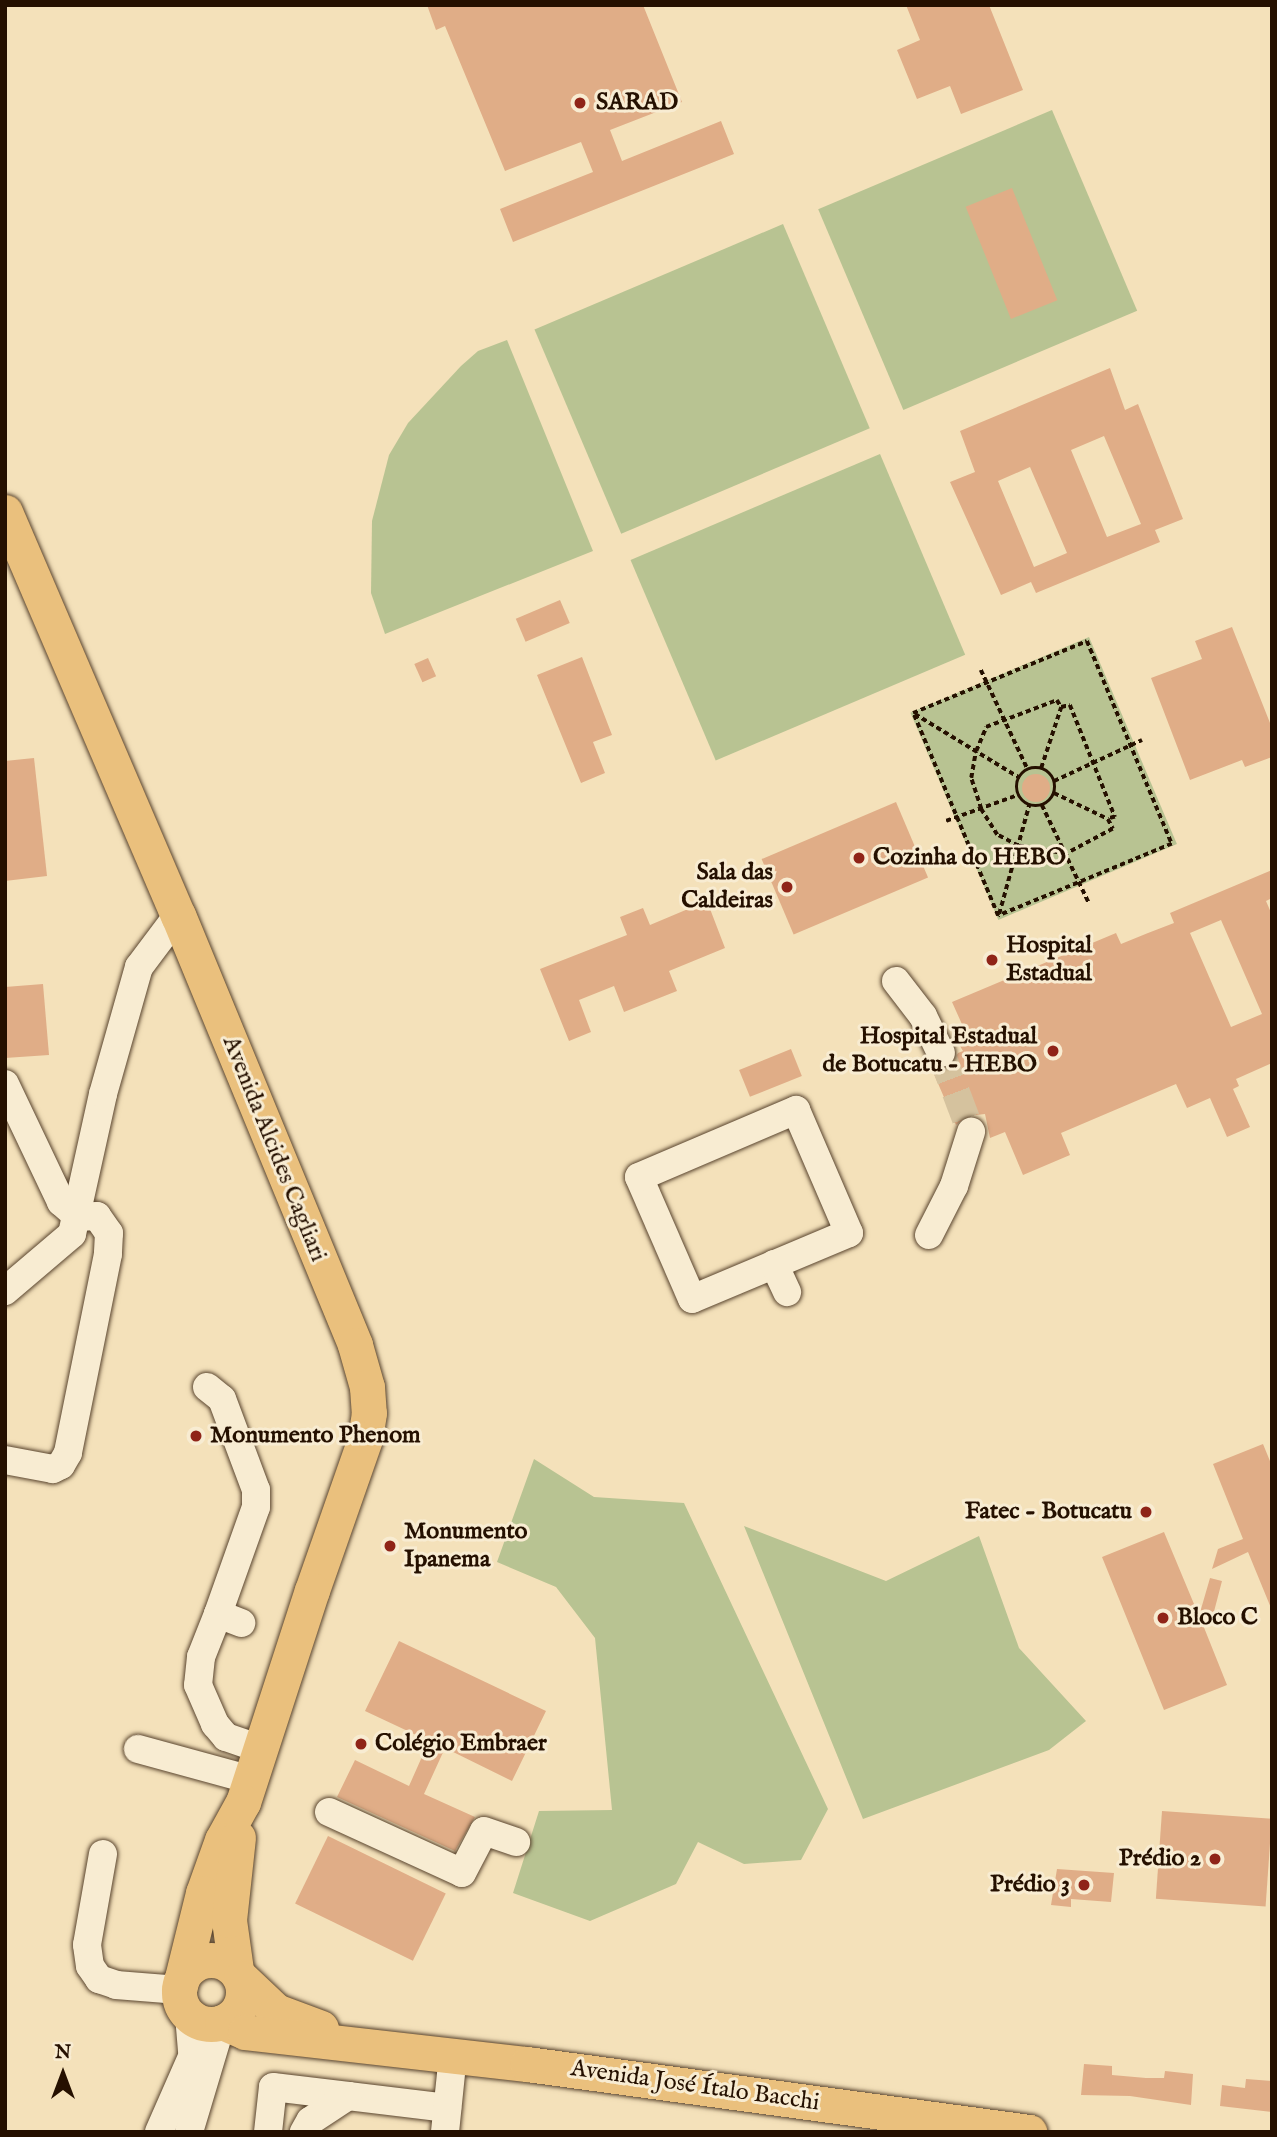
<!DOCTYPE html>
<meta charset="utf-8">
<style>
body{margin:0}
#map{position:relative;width:1277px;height:2137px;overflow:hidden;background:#f4e1ba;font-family:"IM FELL English",serif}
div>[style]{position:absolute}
.green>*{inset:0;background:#b8c392;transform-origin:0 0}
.building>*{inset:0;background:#e0ad87;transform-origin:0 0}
.round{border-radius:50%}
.minor-tunnel>*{height:28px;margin-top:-14px;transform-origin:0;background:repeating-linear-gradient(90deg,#d5c29e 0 28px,transparent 0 42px)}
.path>*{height:3.5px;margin-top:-1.75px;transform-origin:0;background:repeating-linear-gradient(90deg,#251000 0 5px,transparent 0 8.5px)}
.path>.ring{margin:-1.75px;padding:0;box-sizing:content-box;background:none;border:3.5px solid #251000;border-radius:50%}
.roads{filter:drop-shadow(0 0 2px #59442e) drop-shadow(0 0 2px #59442e)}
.minor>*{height:28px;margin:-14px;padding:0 14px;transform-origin:14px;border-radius:14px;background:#f8ecd2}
.major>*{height:35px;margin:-17.5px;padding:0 17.5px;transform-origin:17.5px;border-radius:17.5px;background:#eac07d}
.major>.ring{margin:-17.5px;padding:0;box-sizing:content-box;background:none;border:35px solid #eac07d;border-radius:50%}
.dots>*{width:19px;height:19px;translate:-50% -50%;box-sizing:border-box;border:4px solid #f8ecd2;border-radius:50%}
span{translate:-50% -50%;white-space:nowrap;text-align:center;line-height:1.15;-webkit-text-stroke:6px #f8ecd2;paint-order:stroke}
.poi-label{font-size:24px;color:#251000;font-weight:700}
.left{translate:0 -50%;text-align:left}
.right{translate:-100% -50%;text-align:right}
.street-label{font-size:24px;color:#251000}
.frame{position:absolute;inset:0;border:7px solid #251000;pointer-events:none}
.north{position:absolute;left:28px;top:2039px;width:70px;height:70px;-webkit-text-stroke:5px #f8ecd2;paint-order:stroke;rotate:0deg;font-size:19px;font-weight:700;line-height:28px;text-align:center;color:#251000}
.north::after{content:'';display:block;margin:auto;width:24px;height:32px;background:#251000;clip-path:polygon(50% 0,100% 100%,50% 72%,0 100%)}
</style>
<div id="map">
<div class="green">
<div style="left:1052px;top:110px;width:218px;height:254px;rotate:67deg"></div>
<div style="left:783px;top:224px;width:222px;height:270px;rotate:67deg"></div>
<div style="clip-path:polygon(507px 340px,593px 551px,385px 634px,371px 593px,372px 521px,389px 455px,408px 423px,461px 366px,478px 351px)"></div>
<div style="left:880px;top:454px;width:218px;height:271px;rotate:67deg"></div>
<div style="left:1089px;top:637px;width:225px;height:194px;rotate:67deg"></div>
<div style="clip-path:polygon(534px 1459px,594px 1497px,684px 1503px,828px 1809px,801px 1860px,744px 1864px,698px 1842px,676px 1884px,590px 1921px,513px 1893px,539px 1811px,612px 1810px,595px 1638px,556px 1587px,497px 1562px)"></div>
<div style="clip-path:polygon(744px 1526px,886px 1581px,979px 1536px,1019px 1648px,1086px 1721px,1049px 1750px,863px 1819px)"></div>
</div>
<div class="building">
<div style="clip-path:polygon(427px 5px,643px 5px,682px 102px,610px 130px,622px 161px,721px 121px,734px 154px,513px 242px,500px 209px,593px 172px,581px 142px,505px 171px,445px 26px,436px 30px)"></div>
<div style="clip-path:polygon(906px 5px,989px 5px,1023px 90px,961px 114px,950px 86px,917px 99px,897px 50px,920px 40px)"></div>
<div style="left:1012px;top:188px;width:121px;height:50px;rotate:68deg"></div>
<div style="clip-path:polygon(evenodd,1110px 368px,1125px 410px,1138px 404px,1183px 519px,1155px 530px,1160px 542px,1036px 593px,1031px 582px,1001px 595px,950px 482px,975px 472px,960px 431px,1110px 368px,1104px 436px,1141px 524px,1107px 537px,1071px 450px,1104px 436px,1110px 368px,1030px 467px,1067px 553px,1034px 567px,998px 481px,1030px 467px)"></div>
<div style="left:560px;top:600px;width:25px;height:48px;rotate:67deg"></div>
<div style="clip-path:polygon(1232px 627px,1272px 728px,1272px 757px,1245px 767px,1242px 760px,1190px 780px,1151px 678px,1202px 659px,1195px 641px)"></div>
<div style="clip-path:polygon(582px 657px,612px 735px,593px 742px,605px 773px,581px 783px,537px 675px)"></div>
<div style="left:428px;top:658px;width:20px;height:15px;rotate:66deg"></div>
<div style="clip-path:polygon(34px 758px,47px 876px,5px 881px,5px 761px)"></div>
<div class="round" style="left:1022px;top:774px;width:28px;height:28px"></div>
<div style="left:896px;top:802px;width:82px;height:146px;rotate:67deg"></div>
<div style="clip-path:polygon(evenodd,1272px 870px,1272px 898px,1266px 901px,1272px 915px,1272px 1063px,1236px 1079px,1239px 1086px,1233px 1089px,1250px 1127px,1227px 1137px,1210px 1098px,1187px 1108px,1176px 1084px,1061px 1133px,1070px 1155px,1023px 1175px,1005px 1132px,990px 1138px,985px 1114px,967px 1116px,956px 1125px,930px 1065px,939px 1069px,949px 1068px,958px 1053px,963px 1051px,960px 1046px,970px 1042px,952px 1002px,1116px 933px,1121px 944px,1148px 933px,1174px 923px,1170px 913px,1272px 870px,1221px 920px,1262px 1014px,1231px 1027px,1190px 933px,1221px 920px)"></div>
<div style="clip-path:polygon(707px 901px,725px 948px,669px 971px,677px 991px,624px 1012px,614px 986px,579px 1000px,591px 1032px,569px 1041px,540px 969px,627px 935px,620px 917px,643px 908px,650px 925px)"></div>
<div style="clip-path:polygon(43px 984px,49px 1055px,5px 1058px,5px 987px)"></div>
<div style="left:791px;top:1049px;width:29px;height:56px;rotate:68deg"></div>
<div style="clip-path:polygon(1263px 1444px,1272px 1466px,1271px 1608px,1248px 1552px,1212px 1569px,1218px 1549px,1243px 1539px,1213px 1464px)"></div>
<div style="clip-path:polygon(1164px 1532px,1199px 1616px,1210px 1578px,1222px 1581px,1211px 1623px,1203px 1625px,1227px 1685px,1164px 1710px,1102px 1557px)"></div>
<div style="clip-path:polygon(399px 1641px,546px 1711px,512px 1781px,445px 1748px,424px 1794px,475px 1817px,455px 1851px,337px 1797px,355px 1760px,409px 1786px,429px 1741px,365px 1711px)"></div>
<div style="left:1162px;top:1811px;width:110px;height:88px;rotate:4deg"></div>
<div style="left:328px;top:1836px;width:131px;height:75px;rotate:26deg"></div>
<div style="clip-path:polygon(1057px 1869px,1114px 1873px,1111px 1902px,1071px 1899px,1071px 1907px,1051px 1905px)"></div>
<div style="clip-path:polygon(1084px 2064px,1112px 2066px,1112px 2075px,1146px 2078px,1164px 2078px,1165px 2071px,1193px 2074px,1191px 2105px,1130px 2096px,1081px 2095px)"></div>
<div style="clip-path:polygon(1246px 2079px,1272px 2081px,1272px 2112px,1220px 2106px,1222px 2085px,1245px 2088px)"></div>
</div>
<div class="minor-tunnel">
<div style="left:941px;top:1053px;width:85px;rotate:69.2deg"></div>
</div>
<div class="path">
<div style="left:1087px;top:641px;width:220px;rotate:67.3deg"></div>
<div style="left:1172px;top:844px;width:188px;rotate:157.5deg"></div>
<div style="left:998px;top:916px;width:220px;rotate:-112.7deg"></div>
<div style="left:913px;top:713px;width:188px;rotate:-22.5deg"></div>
<div style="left:981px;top:670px;width:110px;rotate:64.8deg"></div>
<div style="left:1057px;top:700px;width:8px;rotate:60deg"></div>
<div style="left:1061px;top:707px;width:9px;rotate:-13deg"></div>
<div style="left:1070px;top:705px;width:121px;rotate:68.1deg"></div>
<div style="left:1115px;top:817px;width:7px;rotate:164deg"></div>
<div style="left:1108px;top:819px;width:11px;rotate:63deg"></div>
<div style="left:1113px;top:829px;width:53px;rotate:152deg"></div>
<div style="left:1066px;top:854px;width:49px;rotate:-170.5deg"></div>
<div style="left:1018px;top:846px;width:24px;rotate:-152deg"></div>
<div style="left:997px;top:835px;width:31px;rotate:-122deg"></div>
<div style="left:981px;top:809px;width:33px;rotate:-108deg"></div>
<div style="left:971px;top:778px;width:27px;rotate:-80deg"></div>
<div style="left:976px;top:751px;width:26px;rotate:-67deg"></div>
<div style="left:986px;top:727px;width:76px;rotate:-20.8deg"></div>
<div style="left:915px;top:714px;width:123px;rotate:31.4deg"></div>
<div style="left:1041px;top:768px;width:64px;rotate:-71.8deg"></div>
<div class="ring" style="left:1017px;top:768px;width:34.5px;height:34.5px"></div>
<div style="left:1054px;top:781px;width:97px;rotate:-25deg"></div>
<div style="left:1054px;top:793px;width:60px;rotate:25.7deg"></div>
<div style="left:1042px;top:805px;width:109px;rotate:64.4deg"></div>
<div style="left:946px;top:821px;width:77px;rotate:-19.9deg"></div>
<div style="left:999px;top:914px;width:113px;rotate:-74.6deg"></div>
</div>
<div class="roads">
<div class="minor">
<div style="left:896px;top:981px;width:44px;rotate:52.4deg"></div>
<div style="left:923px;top:1016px;width:41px;rotate:64.1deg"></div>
<div style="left:5px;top:1084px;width:131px;rotate:64.6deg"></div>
<div style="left:61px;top:1202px;width:23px;rotate:41deg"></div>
<div style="left:78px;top:1217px;width:19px;rotate:-3deg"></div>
<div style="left:97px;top:1216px;width:21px;rotate:55deg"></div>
<div style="left:109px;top:1233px;width:21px;rotate:93deg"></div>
<div style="left:108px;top:1254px;width:203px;rotate:101.4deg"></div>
<div style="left:68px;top:1453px;width:14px;rotate:120deg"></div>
<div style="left:61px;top:1465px;width:9px;rotate:153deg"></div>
<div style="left:53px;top:1469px;width:49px;rotate:-169.4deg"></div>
<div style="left:796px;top:1110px;width:134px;rotate:66.7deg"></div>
<div style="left:849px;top:1233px;width:170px;rotate:157.2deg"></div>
<div style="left:692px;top:1299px;width:133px;rotate:-113.5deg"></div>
<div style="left:639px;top:1177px;width:171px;rotate:-23.1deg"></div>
<div style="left:929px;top:1235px;width:55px;rotate:-63deg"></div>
<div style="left:954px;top:1186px;width:57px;rotate:-72.5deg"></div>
<div style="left:774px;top:1264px;width:31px;rotate:65deg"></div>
<div style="left:5px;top:1291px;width:88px;rotate:-40.4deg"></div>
<div style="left:72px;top:1234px;width:143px;rotate:-77.5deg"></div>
<div style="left:103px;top:1094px;width:132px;rotate:-74.2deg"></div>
<div style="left:139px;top:967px;width:65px;rotate:-53.1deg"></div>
<div style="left:207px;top:1387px;width:19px;rotate:39deg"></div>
<div style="left:222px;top:1399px;width:97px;rotate:69.5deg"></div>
<div style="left:256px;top:1490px;width:17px;rotate:90deg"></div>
<div style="left:256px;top:1507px;width:114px;rotate:109.6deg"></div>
<div style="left:218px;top:1614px;width:25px;rotate:21deg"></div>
<div style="left:218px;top:1614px;width:46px;rotate:111.6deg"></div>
<div style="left:201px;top:1657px;width:28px;rotate:96deg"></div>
<div style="left:198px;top:1685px;width:43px;rotate:66.4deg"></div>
<div style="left:215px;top:1724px;width:17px;rotate:50deg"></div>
<div style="left:226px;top:1737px;width:36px;rotate:19deg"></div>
<div style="left:138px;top:1749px;width:117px;rotate:15.3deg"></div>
<div style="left:329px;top:1812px;width:146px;rotate:24.6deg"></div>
<div style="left:462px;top:1873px;width:47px;rotate:-62.4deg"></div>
<div style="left:484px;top:1831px;width:34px;rotate:19deg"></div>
<div style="left:103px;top:1854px;width:92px;rotate:100deg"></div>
<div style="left:87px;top:1945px;width:21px;rotate:82deg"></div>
<div style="left:90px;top:1966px;width:16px;rotate:55deg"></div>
<div style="left:99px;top:1979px;width:18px;rotate:19deg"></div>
<div style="left:116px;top:1985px;width:63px;rotate:4.5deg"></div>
<div style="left:189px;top:2015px;width:71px;rotate:85.2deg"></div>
<div style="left:348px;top:2096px;width:100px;rotate:6.9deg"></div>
<div style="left:159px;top:2132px;width:82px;rotate:-66.3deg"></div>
<div style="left:189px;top:2132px;width:115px;rotate:-73.3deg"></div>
<div style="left:268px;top:2132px;width:45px;rotate:-83.7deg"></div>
<div style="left:273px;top:2087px;width:76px;rotate:6.8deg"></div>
<div style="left:348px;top:2096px;width:45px;rotate:146.7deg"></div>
<div style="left:310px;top:2121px;width:13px;rotate:119deg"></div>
<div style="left:445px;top:2132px;width:78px;rotate:-84.1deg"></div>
</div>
<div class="major">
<div style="left:5px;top:512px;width:439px;rotate:66.8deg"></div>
<div style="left:178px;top:915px;width:465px;rotate:67.6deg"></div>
<div style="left:355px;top:1345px;width:44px;rotate:74.1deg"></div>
<div style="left:367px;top:1387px;width:26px;rotate:86deg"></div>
<div style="left:369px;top:1413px;width:26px;rotate:99deg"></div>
<div style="left:365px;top:1439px;width:160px;rotate:109.3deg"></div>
<div style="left:312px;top:1590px;width:223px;rotate:108deg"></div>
<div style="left:243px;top:1802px;width:43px;rotate:118.9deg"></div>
<div style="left:222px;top:1840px;width:56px;rotate:109.7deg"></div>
<div style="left:203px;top:1893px;width:100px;rotate:103.9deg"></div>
<div class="ring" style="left:179px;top:1960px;width:29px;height:29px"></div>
<div style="left:236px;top:1970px;width:50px;rotate:-98deg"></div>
<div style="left:229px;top:1920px;width:83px;rotate:-83.8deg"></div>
<div style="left:241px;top:1978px;width:48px;rotate:43.3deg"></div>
<div style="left:276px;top:2011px;width:48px;rotate:20.7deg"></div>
<div style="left:222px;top:2022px;width:25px;rotate:23deg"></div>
<div style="left:245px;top:2032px;width:284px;rotate:6.5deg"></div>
<div style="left:527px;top:2064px;width:507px;rotate:7.71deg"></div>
</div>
</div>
<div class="dots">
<div style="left:580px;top:103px;background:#8f2418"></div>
<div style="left:859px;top:858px;background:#8f2418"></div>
<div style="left:787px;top:887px;background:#8f2418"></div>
<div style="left:992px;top:960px;background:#8f2418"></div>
<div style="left:1053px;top:1051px;background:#8f2418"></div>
<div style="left:196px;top:1436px;background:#8f2418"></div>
<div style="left:1146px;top:1512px;background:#8f2418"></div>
<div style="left:390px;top:1546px;background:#8f2418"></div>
<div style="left:1163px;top:1618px;background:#8f2418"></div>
<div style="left:361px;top:1744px;background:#8f2418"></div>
<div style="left:1215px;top:1859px;background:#8f2418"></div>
<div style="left:1084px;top:1885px;background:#8f2418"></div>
</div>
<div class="poi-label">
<span class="left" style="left:596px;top:103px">SARAD</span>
<span class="left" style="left:873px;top:858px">Cozinha do HEBO</span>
<span class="right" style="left:773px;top:887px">Sala das<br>Caldeiras</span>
<span class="left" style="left:1006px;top:960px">Hospital<br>Estadual</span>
<span class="right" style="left:1037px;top:1051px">Hospital Estadual<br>de Botucatu - HEBO</span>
<span class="left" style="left:210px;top:1436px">Monumento Phenom</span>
<span class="right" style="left:1132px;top:1512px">Fatec - Botucatu</span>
<span class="left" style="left:404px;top:1546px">Monumento<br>Ipanema</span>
<span class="left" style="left:1177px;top:1618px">Bloco C</span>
<span class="left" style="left:375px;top:1744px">Colégio Embraer</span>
<span class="right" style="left:1201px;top:1859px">Prédio 2</span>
<span class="right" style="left:1070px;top:1885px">Prédio 3</span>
</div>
<div class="street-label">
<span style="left:274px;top:1149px;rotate:68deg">Avenida Alcides Cagliari</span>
<span style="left:695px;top:2086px;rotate:8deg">Avenida José Ítalo Bacchi</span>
</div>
<div class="frame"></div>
<div class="north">N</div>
</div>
